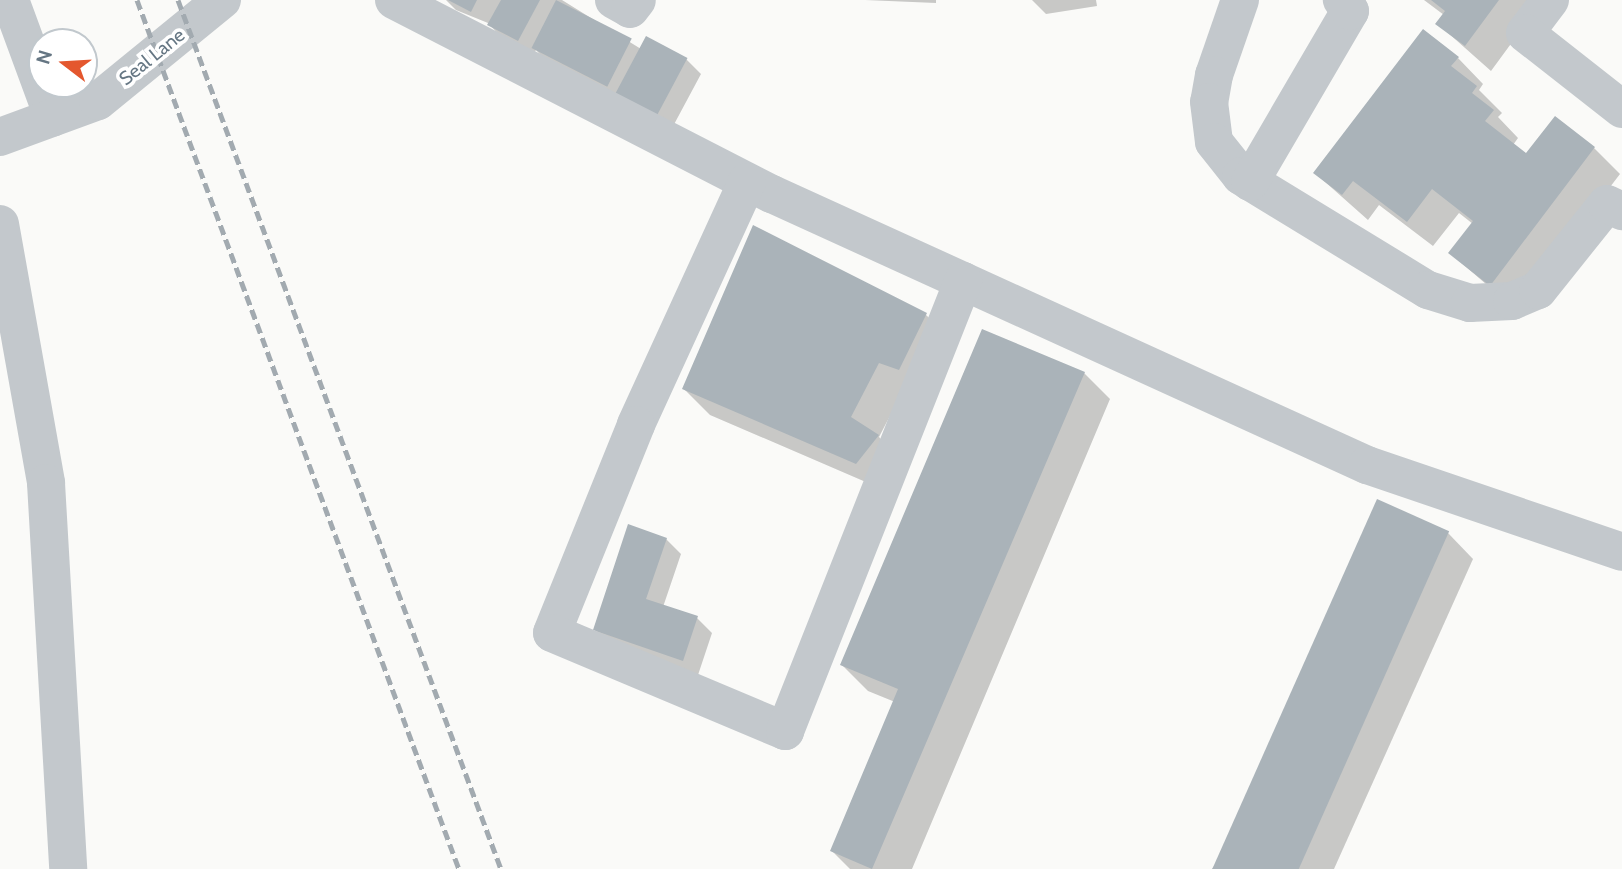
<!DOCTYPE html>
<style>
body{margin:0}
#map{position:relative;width:1622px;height:869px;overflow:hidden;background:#fafaf8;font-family:Cabin,sans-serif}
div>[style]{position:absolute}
.shadow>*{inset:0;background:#0003}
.building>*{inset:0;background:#aab3b9;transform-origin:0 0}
.minor>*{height:38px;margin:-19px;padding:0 19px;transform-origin:19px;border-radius:19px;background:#c3c8cc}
.rail>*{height:5px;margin-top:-2.5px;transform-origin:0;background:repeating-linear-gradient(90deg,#a2aab0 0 10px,transparent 0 15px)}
span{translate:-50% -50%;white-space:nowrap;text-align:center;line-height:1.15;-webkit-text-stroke:7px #fff;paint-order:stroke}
.street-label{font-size:19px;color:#657683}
.north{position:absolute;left:28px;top:28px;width:70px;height:70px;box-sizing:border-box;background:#fff;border:2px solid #c1c8cd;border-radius:50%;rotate:287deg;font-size:19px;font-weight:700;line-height:28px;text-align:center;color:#657683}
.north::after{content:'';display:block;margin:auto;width:24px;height:32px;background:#e4572e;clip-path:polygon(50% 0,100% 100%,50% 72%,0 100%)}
</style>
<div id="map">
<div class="shadow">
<div style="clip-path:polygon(446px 0,562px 0,641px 49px,686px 59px,701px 74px,671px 130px,548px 63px,536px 50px,533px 55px,504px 40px,488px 23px,456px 10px)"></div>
<div style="clip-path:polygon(865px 0,936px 0,936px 3px)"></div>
<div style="clip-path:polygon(1032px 0,1096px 0,1097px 6px,1046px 14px)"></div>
<div style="clip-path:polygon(1424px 0,1543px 0,1491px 71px,1438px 24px,1444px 15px)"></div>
<div style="clip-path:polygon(1458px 58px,1483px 84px,1479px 90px,1502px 113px,1498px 117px,1518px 138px,1513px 145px,1526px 156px,1594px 148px,1620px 174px,1516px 310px,1450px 253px,1473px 224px,1459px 213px,1433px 246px,1379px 205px,1368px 220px,1315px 173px)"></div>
<div style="clip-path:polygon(926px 315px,952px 340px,905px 387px,879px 437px,903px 462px,882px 489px,710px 415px,684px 389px)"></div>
<div style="clip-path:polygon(1084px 373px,1110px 399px,912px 869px,850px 869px,832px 851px,895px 702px,868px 691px,842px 665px)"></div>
<div style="clip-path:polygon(1448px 533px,1473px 559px,1334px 869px,1212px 869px)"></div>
<div style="clip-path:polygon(666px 539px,681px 554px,663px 607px,697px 618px,712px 633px,698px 675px,610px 645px,595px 630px)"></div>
</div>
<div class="building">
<div style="clip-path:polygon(448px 0,477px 0,471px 12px)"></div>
<div style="clip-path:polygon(501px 0,540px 0,518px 41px,487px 25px)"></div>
<div style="left:556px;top:0;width:85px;height:54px;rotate:27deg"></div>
<div style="clip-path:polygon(1431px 0,1499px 0,1465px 46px,1435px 24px,1445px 11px)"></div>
<div style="clip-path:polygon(1423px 29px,1459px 57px,1451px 66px,1477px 86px,1472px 93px,1494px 110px,1485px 121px,1526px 153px,1555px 116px,1595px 147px,1490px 286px,1448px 253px,1473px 221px,1432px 189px,1407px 222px,1353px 181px,1342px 195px,1313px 173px)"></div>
<div style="left:646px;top:36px;width:47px;height:66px;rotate:28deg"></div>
<div style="clip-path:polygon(753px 225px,927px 313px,899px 370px,879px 363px,851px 417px,879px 435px,856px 464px,682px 389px)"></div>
<div style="clip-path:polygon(982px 329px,1085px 372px,872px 869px,830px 851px,898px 689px,840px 665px)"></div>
<div style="left:1377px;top:499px;width:79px;height:406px;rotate:24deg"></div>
<div style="clip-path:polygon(628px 524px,667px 538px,646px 599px,698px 616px,683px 661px,593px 630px)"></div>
</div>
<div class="minor">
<div style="left:10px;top:0;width:125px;rotate:69.8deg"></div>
<div style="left:394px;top:0;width:425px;rotate:27.2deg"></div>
<div style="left:772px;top:194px;width:654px;rotate:24.49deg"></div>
<div style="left:1367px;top:465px;width:269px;rotate:18.8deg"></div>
<div style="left:614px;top:0;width:18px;rotate:29deg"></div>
<div style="left:630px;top:9px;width:11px;rotate:-52deg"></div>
<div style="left:1240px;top:0;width:79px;rotate:109.1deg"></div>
<div style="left:1214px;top:75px;width:27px;rotate:100deg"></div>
<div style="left:1209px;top:102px;width:40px;rotate:82.9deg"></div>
<div style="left:1214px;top:142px;width:43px;rotate:51.5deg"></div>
<div style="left:1241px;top:176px;width:219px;rotate:31.4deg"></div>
<div style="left:1428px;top:290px;width:44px;rotate:17.2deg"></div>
<div style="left:1470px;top:303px;width:42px;rotate:-2.7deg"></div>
<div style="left:1512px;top:301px;width:28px;rotate:-23deg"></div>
<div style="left:1538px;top:290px;width:110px;rotate:-51.3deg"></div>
<div style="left:1607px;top:204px;width:17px;rotate:25deg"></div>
<div style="left:1550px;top:0;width:41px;rotate:127.1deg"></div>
<div style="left:1525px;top:33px;width:123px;rotate:38.1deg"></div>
<div style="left:0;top:137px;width:104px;rotate:-20.2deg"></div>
<div style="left:98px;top:101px;width:160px;rotate:-39.2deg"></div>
<div style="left:747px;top:182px;width:267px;rotate:114.6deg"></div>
<div style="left:636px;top:425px;width:224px;rotate:112deg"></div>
<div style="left:552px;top:633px;width:253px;rotate:22.8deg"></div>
<div style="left:785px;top:731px;width:484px;rotate:-68.4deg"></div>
<div style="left:1250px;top:182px;width:198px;rotate:-59.7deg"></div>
<div style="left:1350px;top:11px;width:14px;rotate:-126deg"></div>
<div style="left:0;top:224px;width:263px;rotate:79.9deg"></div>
<div style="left:46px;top:483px;width:387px;rotate:86.7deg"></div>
</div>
<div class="rail">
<div style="left:137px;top:0;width:927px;rotate:69.67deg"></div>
<div style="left:178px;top:0;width:927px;rotate:69.61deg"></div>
</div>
<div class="street-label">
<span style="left:152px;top:57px;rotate:-39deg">Seal Lane</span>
</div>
<div class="north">N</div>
</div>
